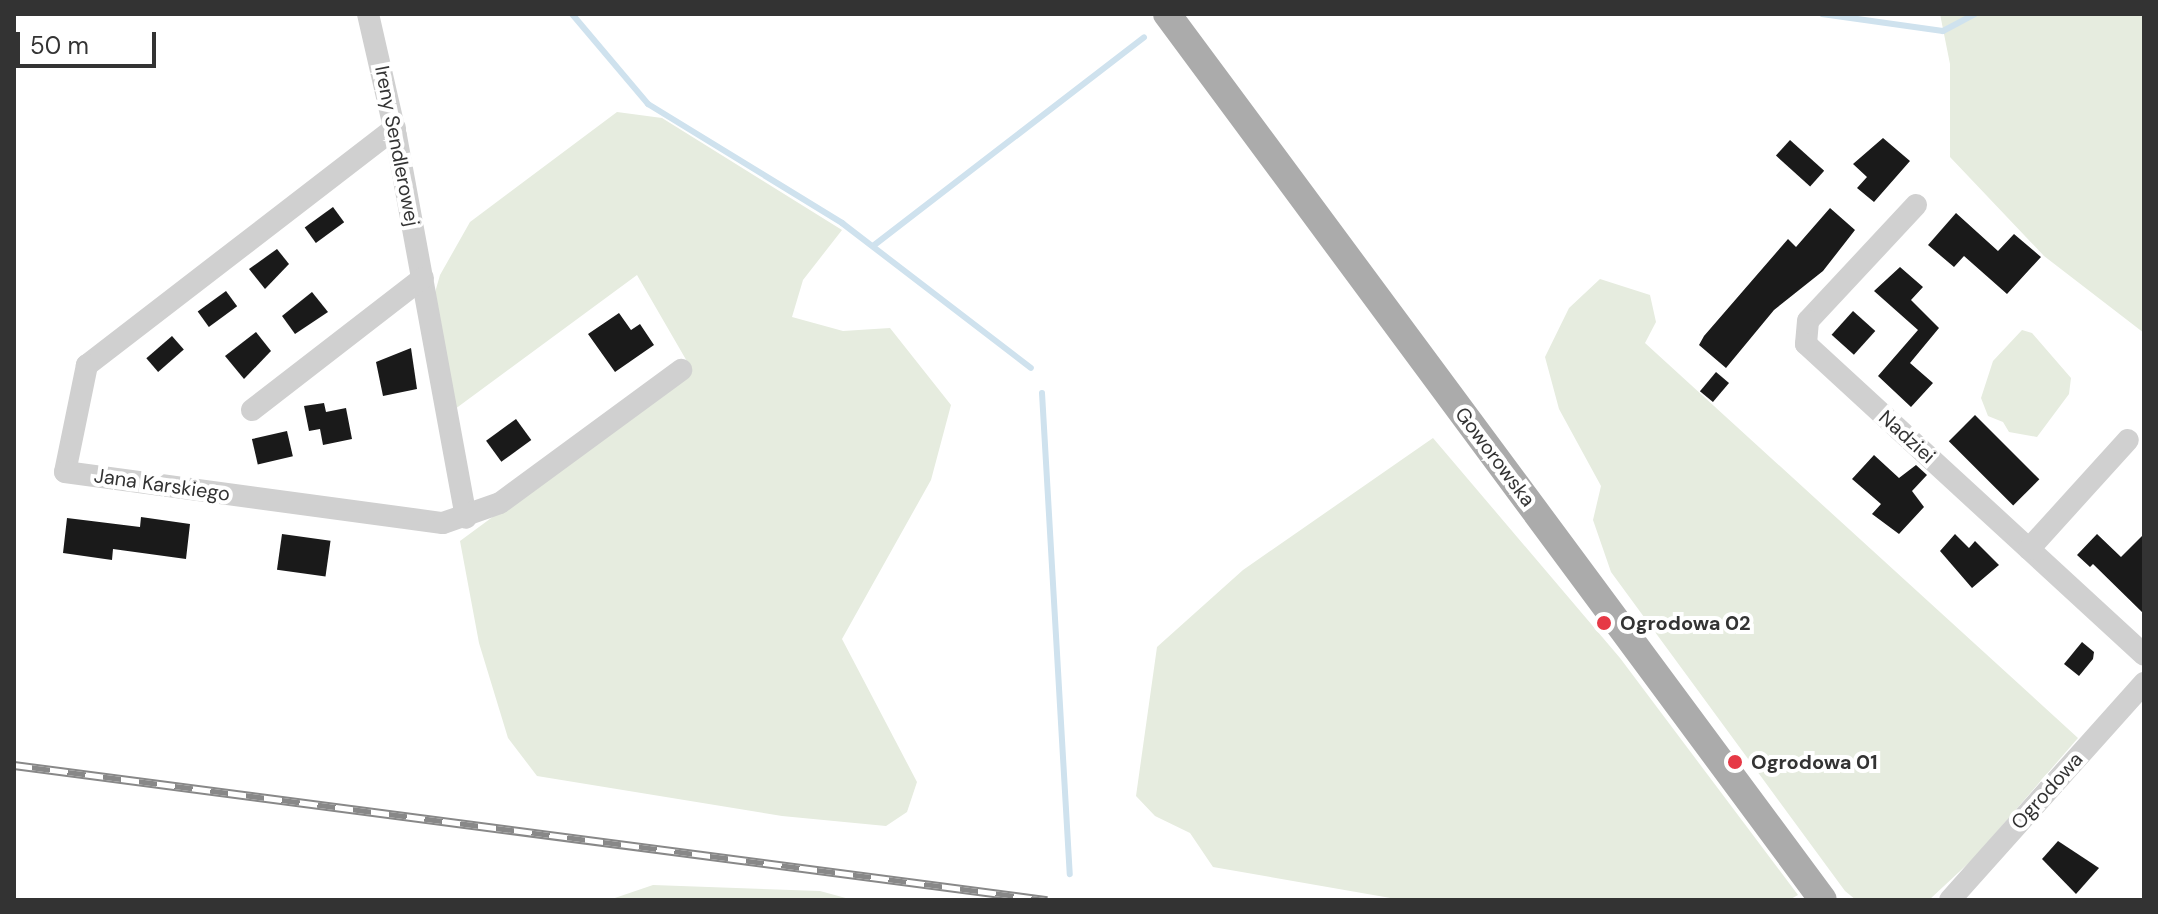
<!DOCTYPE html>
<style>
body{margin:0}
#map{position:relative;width:2158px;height:914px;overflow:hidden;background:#fff;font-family:"DM Sans",sans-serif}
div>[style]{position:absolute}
.green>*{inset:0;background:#e6ecdf}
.stream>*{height:6px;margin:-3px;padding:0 3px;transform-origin:3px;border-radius:3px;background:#cfe2ee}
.building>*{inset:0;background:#1a1a1a;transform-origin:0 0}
.minor>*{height:22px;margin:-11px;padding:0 11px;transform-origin:11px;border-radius:11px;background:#d0d0d0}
.major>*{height:28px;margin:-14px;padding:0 14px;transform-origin:14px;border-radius:14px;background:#ababab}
.rail>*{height:9px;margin-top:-4.5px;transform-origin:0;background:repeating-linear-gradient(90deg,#fff 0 18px,#888 0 36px);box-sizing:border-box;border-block:2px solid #888}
.dots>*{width:22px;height:22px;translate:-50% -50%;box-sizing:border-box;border:4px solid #fff;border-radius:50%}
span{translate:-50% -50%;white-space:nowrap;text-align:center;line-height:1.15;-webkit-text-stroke:8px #fff;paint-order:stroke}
.street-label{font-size:20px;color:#333}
.poi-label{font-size:20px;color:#333;font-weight:700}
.left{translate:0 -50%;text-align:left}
.frame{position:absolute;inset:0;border:16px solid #333;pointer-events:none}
.scale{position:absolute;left:16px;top:32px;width:140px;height:36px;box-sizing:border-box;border:4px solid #333;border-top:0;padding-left:10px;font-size:24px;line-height:28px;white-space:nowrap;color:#333;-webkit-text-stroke:6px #fff;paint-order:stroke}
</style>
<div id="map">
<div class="green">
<div style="clip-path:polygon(1940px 14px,2144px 14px,2144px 333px,2044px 256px,1950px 157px,1950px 64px)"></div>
<div style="clip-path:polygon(617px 112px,662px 118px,842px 230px,803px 280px,792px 317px,843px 331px,890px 328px,951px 405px,931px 480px,842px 639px,917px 782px,907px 812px,886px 826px,782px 816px,537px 776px,508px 738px,479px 643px,460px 541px,692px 370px,637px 275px,451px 412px,426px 324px,440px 275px,470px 222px)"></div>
<div style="clip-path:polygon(1600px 279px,1650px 295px,1656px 322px,1645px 343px,2078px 738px,1974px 858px,1929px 900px,1856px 900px,1845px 891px,1611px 572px,1593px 520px,1601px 486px,1559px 409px,1545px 357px,1569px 308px)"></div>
<div style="clip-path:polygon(2022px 330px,2032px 333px,2071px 378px,2069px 394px,2037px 437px,2009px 432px,2003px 422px,1988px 416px,1981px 398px,1993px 361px)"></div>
<div style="clip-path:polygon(1433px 438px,1620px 658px,1798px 895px,1789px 900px,1402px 900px,1213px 867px,1190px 833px,1155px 816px,1136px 796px,1157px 647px,1243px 570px)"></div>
<div style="clip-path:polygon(653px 885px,820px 891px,853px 900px,609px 900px)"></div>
</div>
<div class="stream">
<div style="left:572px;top:14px;width:118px;rotate:49.8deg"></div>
<div style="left:648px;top:104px;width:228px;rotate:31.5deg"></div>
<div style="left:842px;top:223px;width:238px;rotate:37.5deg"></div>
<div style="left:1822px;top:14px;width:122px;rotate:8deg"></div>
<div style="left:1943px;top:31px;width:36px;rotate:-28deg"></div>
<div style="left:873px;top:246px;width:342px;rotate:-37.6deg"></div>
<div style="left:1042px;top:393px;width:482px;rotate:86.7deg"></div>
</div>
<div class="building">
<div style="clip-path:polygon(1883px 138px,1910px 161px,1874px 202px,1857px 188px,1867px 177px,1853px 164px)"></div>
<div style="left:1790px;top:140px;width:46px;height:21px;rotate:42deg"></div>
<div style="left:333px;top:207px;width:19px;height:35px;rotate:54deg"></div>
<div style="clip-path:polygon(1830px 208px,1855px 230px,1823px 271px,1774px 310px,1726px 368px,1699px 345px,1704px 336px,1788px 239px,1796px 247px)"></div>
<div style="clip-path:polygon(1956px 213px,1998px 251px,2014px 234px,2041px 257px,2007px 294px,1964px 256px,1954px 267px,1928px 245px)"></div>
<div style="clip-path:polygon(277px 249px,289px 264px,265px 289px,249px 269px)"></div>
<div style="clip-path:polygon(1900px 267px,1923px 287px,1911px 300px,1939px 328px,1910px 363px,1933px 383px,1911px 407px,1878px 376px,1918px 330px,1874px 291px)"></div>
<div style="left:226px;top:291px;width:19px;height:35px;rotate:54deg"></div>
<div style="clip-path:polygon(312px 292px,328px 312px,295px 334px,282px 316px)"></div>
<div style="left:1853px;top:311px;width:30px;height:32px;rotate:42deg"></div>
<div style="clip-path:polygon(619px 313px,631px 330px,640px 324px,654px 345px,615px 372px,588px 334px)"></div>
<div style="clip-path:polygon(256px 332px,271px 351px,244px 379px,225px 356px)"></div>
<div style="left:172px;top:336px;width:18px;height:34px;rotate:49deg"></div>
<div style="clip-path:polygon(411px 348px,417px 389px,383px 396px,376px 362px)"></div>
<div style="left:1716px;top:372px;width:17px;height:25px;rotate:40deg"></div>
<div style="clip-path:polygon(324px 403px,326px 412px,346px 408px,352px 439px,323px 445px,320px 429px,309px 431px,304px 406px)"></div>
<div style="left:1975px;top:415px;width:91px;height:37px;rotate:45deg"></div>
<div style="left:516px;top:419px;width:26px;height:37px;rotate:54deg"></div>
<div style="left:287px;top:431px;width:26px;height:36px;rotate:77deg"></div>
<div style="clip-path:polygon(1874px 455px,1899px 478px,1916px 465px,1927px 475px,1912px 491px,1924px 507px,1899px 534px,1872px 514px,1881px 504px,1852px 479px)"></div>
<div style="clip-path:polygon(141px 517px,190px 524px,186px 559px,113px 549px,112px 560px,63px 553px,67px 518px,140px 527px)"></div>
<div style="left:282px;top:534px;width:49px;height:36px;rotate:8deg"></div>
<div style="clip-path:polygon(1955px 534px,1969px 548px,1975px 541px,1999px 565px,1972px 588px,1940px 551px)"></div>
<div style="clip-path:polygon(2097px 534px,2121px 557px,2144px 534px,2144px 614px,2093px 564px,2090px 567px,2077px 555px)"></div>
<div style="clip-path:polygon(2082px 642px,2094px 652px,2093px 659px,2079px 676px,2064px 664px)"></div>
<div style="clip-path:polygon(2058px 841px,2099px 868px,2076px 894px,2042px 859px)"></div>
</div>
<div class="minor">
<div style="left:368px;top:14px;width:125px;rotate:77.1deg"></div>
<div style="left:396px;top:136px;width:388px;rotate:79.6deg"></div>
<div style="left:395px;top:128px;width:389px;rotate:142.4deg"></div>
<div style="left:87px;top:365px;width:109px;rotate:101.6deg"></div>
<div style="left:65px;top:472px;width:381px;rotate:7.7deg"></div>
<div style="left:443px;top:523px;width:60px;rotate:-19.3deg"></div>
<div style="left:500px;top:503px;width:225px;rotate:-36.3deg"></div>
<div style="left:1916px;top:205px;width:158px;rotate:133deg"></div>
<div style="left:1808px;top:321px;width:23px;rotate:95deg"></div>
<div style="left:1806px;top:344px;width:459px;rotate:42.6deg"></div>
<div style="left:252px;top:410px;width:216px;rotate:-37.7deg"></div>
<div style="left:2029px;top:549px;width:147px;rotate:-47.8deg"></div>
<div style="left:1950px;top:900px;width:291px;rotate:-48.2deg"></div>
</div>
<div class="major">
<div style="left:1167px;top:14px;width:1102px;rotate:53.48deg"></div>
</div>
<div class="rail">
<div style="left:14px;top:765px;width:1042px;rotate:7.45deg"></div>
</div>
<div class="dots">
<div style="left:1604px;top:623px;background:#e63946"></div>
<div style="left:1735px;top:762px;background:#e63946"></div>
</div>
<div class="street-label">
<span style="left:397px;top:146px;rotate:79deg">Ireny Sendlerowej</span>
<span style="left:1907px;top:437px;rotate:42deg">Nadziei</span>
<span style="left:1495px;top:457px;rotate:53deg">Goworowska</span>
<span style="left:162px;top:485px;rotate:8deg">Jana Karskiego</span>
<span style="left:2047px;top:791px;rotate:-48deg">Ogrodowa</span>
</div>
<div class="poi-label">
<span class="left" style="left:1620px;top:623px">Ogrodowa 02</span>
<span class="left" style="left:1751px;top:762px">Ogrodowa 01</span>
</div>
<div class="frame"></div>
<div class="scale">50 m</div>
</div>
